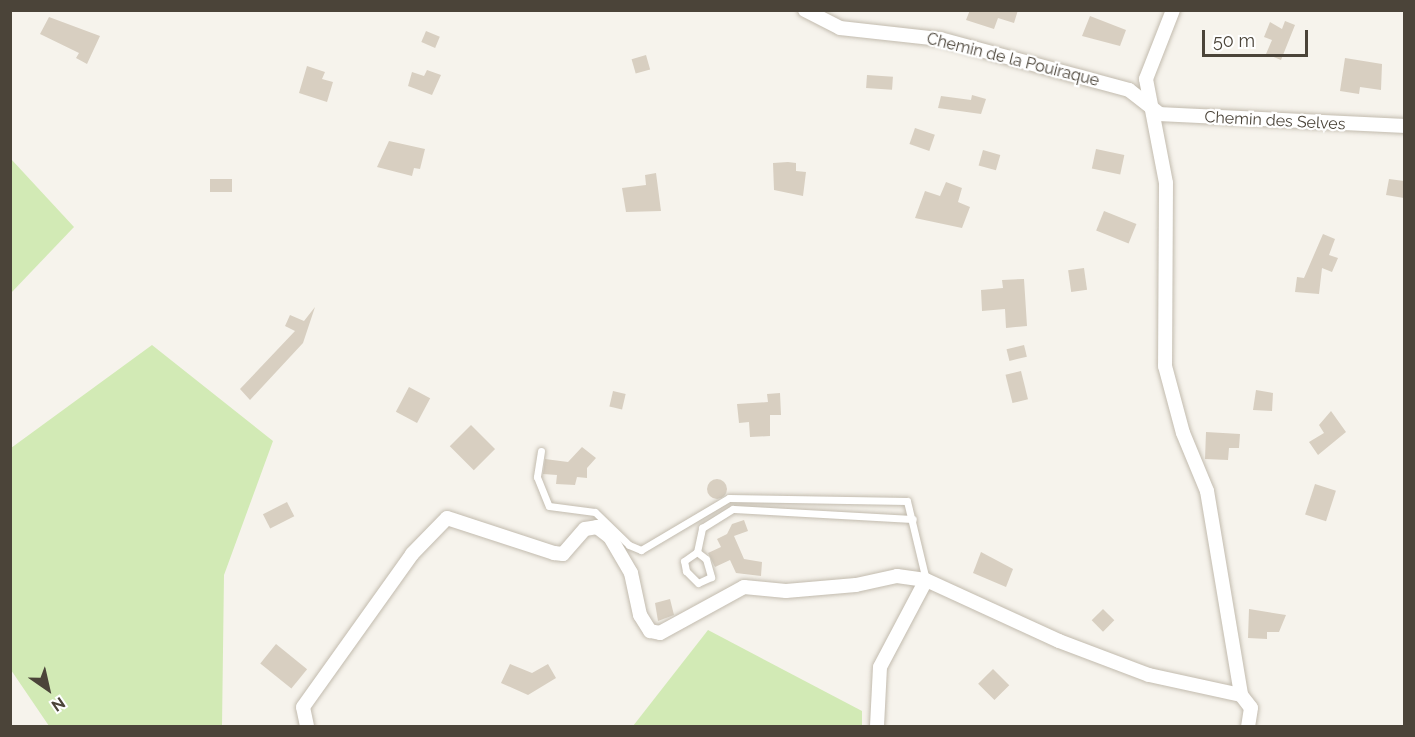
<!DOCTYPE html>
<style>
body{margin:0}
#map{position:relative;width:1415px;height:737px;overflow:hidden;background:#f6f3ec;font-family:Raleway,sans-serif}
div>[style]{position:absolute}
.green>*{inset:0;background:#d2eab5}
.building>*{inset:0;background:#d8cfc1;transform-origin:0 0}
.round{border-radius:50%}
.roads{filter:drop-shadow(0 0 2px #c2bbae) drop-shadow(0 0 2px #c2bbae)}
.service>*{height:7px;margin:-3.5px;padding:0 3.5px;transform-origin:3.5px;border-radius:3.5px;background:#fff}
.minor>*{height:14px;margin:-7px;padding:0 7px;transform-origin:7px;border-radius:7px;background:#fff}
span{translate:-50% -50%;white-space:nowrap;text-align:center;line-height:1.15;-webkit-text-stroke:4.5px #fff;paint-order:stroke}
.street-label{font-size:16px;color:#4b4439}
.frame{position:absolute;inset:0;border:12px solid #4b4439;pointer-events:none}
.north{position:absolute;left:18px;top:659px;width:60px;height:60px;-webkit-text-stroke:4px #fff;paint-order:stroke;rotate:146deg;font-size:16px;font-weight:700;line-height:24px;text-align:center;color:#4b4439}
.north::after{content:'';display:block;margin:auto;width:21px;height:27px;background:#4b4439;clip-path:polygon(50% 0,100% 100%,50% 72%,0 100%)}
.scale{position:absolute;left:1202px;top:30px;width:106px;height:27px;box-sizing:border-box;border:3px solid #4b4439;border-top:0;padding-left:8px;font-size:18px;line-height:21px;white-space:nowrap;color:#4b4439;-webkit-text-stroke:4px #fff;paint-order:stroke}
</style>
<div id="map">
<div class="green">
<i style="clip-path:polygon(11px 159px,74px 227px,11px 293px)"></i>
<i style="clip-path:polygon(152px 345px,273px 441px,224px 575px,222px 726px,49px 726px,11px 670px,11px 448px)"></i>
<i style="clip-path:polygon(708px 630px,862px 711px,862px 726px,633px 726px)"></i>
</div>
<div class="building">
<i style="clip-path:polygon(970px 10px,1018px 10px,1014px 23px,998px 18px,994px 29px,966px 20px)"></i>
<i style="clip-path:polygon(1090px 16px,1126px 30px,1120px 46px,1082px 36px)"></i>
<i style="clip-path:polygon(49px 17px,100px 36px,87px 64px,76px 58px,79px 53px,40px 34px)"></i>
<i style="clip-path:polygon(1285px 21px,1295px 25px,1281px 60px,1266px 54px,1272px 40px,1264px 37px,1270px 22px,1282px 29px)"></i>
<i style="left:426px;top:31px;width:15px;height:12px;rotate:23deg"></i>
<i style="left:646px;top:55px;width:15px;height:15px;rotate:74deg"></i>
<i style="clip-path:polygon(1345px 58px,1382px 64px,1381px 90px,1360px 87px,1359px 94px,1340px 91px)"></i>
<i style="clip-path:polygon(307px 66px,325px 72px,322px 79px,333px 82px,327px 102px,299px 93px)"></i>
<i style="clip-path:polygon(427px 70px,441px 75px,432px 95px,408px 86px,412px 72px,424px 76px)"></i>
<i style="left:867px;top:75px;width:26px;height:13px;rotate:4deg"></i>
<i style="clip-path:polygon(972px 95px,986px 99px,981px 114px,938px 108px,941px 96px,971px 100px)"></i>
<i style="left:915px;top:128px;width:21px;height:17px;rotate:19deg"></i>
<i style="clip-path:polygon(389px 141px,425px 149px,420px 169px,414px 168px,412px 176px,377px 167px)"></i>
<i style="left:1096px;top:149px;width:29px;height:20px;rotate:12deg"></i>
<i style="left:983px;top:150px;width:18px;height:16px;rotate:16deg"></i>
<i style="clip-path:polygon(788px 162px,796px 163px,796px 171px,806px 172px,803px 196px,774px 190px,773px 163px)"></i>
<i style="clip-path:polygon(656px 173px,661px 211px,626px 212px,622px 188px,646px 185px,645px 175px)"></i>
<i style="left:232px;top:179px;width:13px;height:22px;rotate:90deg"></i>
<i style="clip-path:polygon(1389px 179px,1404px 181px,1404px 198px,1386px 195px)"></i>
<i style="clip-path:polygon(946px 182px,962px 188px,958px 202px,970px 207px,962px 228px,915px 218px,925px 191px,940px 196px)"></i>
<i style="left:1104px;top:211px;width:35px;height:21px;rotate:22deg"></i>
<i style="clip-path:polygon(1323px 234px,1335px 239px,1329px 255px,1338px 258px,1332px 272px,1322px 268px,1319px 294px,1295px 292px,1297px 277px,1304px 278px)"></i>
<i style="left:1084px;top:268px;width:22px;height:16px;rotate:82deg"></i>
<i style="clip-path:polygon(1024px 279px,1027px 326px,1006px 328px,1005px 309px,982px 311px,981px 290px,1003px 288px,1002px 280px)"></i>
<i style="clip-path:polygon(315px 307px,303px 343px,250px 400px,240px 389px,295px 331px,285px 326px,290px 315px,304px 321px)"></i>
<i style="left:1024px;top:345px;width:12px;height:18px;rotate:76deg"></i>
<i style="left:1021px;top:371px;width:29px;height:16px;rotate:76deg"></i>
<i style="left:409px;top:387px;width:24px;height:28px;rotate:28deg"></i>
<i style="clip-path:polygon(1256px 390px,1273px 393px,1272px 411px,1253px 410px)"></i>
<i style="left:613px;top:391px;width:13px;height:16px;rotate:13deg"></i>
<i style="clip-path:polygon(780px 393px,781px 415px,770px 415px,770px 436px,750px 437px,749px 422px,739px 423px,737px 404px,768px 402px,767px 394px)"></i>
<i style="clip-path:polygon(1331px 411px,1346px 432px,1318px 455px,1309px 442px,1324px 433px,1319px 425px)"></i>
<i style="left:471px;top:425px;width:34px;height:30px;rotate:45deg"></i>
<i style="clip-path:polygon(1206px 432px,1240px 434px,1239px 448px,1229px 448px,1228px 460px,1205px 459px)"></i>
<i style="clip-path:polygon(582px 447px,596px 458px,587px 468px,587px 478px,577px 477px,575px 485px,556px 484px,557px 475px,543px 474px,545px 459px,568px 462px)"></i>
<i class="round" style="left:707px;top:479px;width:20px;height:20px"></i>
<i style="left:1315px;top:484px;width:22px;height:32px;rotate:18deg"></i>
<i style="left:287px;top:502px;width:16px;height:27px;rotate:63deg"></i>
<i style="clip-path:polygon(744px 520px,748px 531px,734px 536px,744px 559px,762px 562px,761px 576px,736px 573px,730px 560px,715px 567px,708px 553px,721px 547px,717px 539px,727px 534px,732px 524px)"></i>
<i style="clip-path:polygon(981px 552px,1013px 569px,1006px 587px,973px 573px)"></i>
<i style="clip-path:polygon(670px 599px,674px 615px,658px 621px,655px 603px)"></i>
<i style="left:1103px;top:609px;width:16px;height:16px;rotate:45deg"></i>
<i style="clip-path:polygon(1249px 609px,1286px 615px,1279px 632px,1267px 632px,1267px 639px,1248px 638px)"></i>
<i style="left:276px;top:644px;width:40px;height:25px;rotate:39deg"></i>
<i style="clip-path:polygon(510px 664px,532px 673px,548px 664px,556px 678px,528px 695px,501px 683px)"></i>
<i style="left:993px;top:669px;width:23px;height:21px;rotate:45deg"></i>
</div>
<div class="roads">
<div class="service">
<i style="left:541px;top:451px;width:26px;rotate:99deg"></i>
<i style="left:537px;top:477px;width:31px;rotate:68deg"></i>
<i style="left:549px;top:506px;width:46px;rotate:7.4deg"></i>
<i style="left:595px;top:512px;width:47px;rotate:44.1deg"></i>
<i style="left:629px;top:545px;width:13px;rotate:23deg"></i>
<i style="left:641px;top:550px;width:102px;rotate:-30.6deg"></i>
<i style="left:729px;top:498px;width:178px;rotate:1deg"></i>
<i style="left:907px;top:501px;width:81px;rotate:76.5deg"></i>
<i style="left:697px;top:552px;width:11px;rotate:38deg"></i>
<i style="left:706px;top:559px;width:19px;rotate:74deg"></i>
<i style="left:711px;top:577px;width:14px;rotate:155deg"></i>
<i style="left:698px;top:583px;width:17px;rotate:-135deg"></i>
<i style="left:686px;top:571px;width:10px;rotate:-101deg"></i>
<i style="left:684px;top:561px;width:16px;rotate:-35deg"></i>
<i style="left:697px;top:552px;width:25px;rotate:-78deg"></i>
<i style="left:702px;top:528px;width:36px;rotate:-32deg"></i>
<i style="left:733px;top:509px;width:180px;rotate:3.2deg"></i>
</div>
<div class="minor">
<i style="left:805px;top:10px;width:39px;rotate:27deg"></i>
<i style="left:840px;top:28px;width:101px;rotate:6.3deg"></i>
<i style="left:940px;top:39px;width:196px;rotate:15.1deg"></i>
<i style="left:1129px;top:90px;width:39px;rotate:38deg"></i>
<i style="left:1160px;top:114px;width:244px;rotate:2.8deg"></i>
<i style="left:1173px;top:10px;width:74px;rotate:111.4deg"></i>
<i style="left:1146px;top:79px;width:106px;rotate:79.1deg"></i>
<i style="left:1166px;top:183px;width:183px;rotate:90.3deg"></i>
<i style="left:1165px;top:366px;width:69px;rotate:75deg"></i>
<i style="left:1183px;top:433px;width:63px;rotate:67.5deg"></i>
<i style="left:1207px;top:491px;width:207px;rotate:80.5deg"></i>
<i style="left:1241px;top:695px;width:16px;rotate:52deg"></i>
<i style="left:1251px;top:708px;width:18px;rotate:99deg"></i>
<i style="left:307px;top:726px;width:19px;rotate:-102deg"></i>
<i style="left:303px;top:707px;width:188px;rotate:-54.5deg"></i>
<i style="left:412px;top:554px;width:50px;rotate:-45.8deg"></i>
<i style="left:447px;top:518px;width:113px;rotate:18.1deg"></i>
<i style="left:554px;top:553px;width:9px;rotate:6deg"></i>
<i style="left:563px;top:554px;width:33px;rotate:-49deg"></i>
<i style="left:585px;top:529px;width:12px;rotate:-9deg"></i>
<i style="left:597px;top:527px;width:16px;rotate:38deg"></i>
<i style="left:610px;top:537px;width:42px;rotate:59.7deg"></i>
<i style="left:631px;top:573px;width:43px;rotate:77.9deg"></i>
<i style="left:640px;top:615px;width:19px;rotate:58deg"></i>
<i style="left:650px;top:631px;width:10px;rotate:11deg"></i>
<i style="left:660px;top:633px;width:96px;rotate:-28.7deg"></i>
<i style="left:744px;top:587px;width:42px;rotate:5.4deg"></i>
<i style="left:786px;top:591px;width:70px;rotate:-4.9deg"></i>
<i style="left:856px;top:585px;width:42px;rotate:-12.4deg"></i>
<i style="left:897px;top:576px;width:29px;rotate:8deg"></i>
<i style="left:877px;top:726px;width:59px;rotate:-87.1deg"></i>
<i style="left:880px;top:667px;width:98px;rotate:-62.1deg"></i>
<i style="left:926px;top:580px;width:146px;rotate:24.6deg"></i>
<i style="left:1059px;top:641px;width:96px;rotate:20.7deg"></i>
<i style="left:1149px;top:675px;width:94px;rotate:12.3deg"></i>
</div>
</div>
<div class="street-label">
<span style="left:1013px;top:60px;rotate:14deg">Chemin de la Pouiraque</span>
<span style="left:1275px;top:121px;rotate:3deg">Chemin des Selves</span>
</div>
<div class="frame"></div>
<div class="north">N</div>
<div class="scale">50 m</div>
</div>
